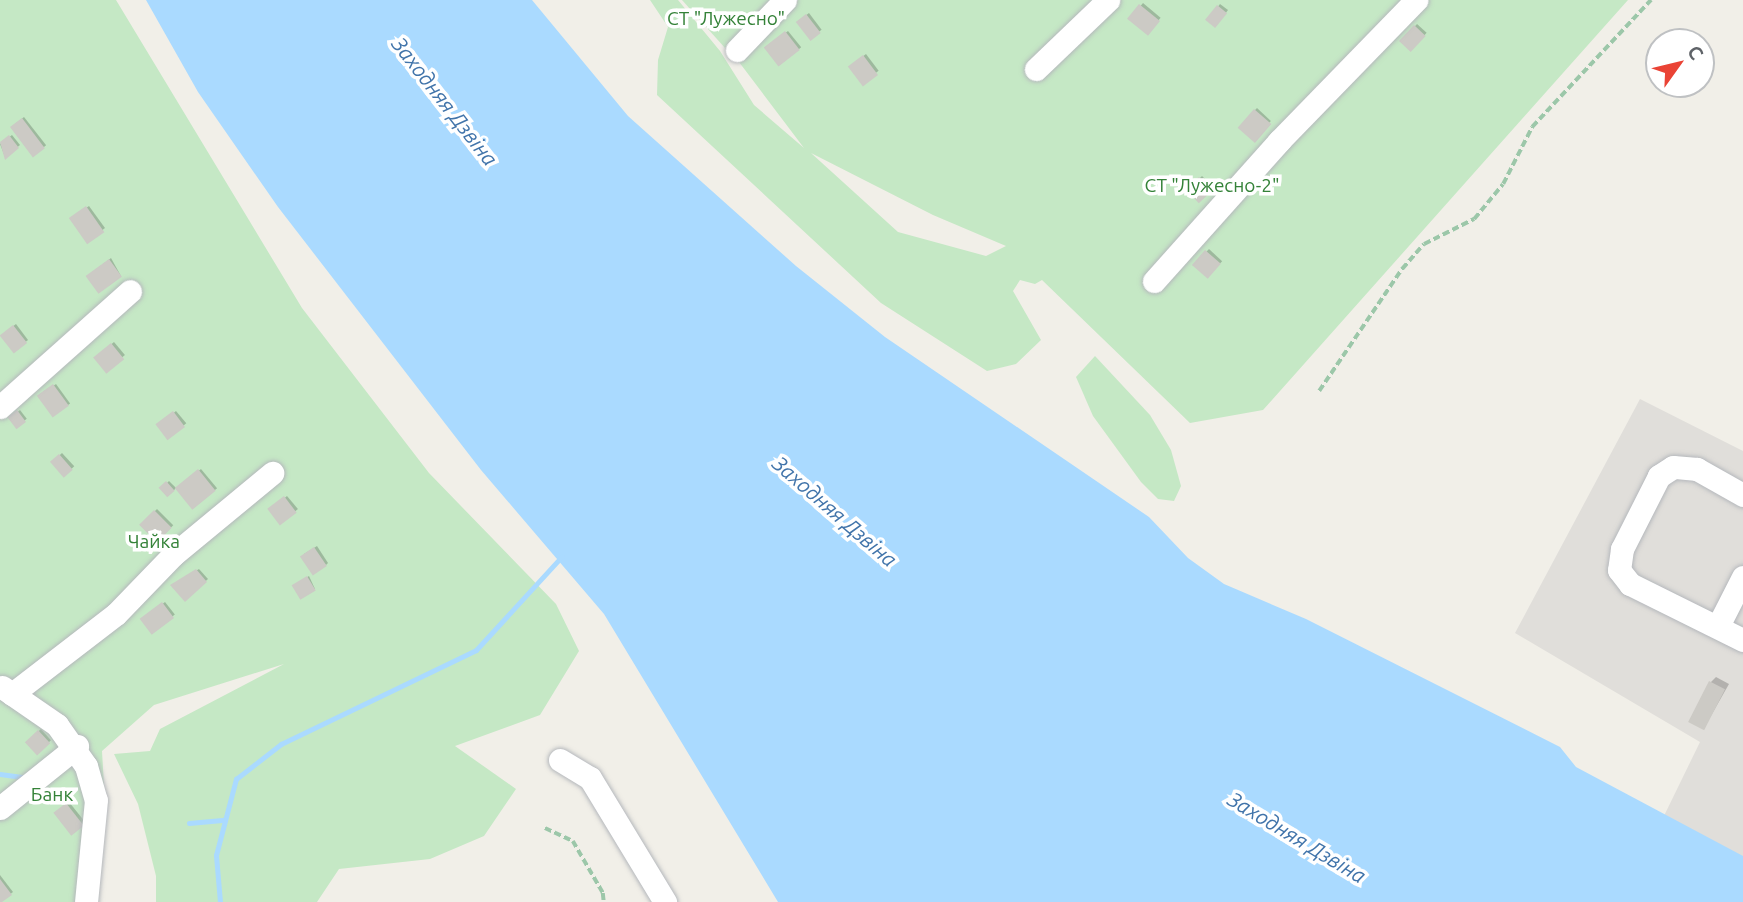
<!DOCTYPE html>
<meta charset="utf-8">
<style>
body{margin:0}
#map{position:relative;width:1743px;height:902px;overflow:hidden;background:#f1efe8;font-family:Ubuntu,sans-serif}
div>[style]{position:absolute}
.industrial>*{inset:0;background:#e0deda}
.green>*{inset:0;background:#c5e8c5}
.water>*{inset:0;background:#aadaff}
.shadow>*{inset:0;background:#0003;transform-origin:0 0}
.stream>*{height:5px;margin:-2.5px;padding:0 2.5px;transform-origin:2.5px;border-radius:2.5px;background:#aadaff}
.building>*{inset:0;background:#cccac5;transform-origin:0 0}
.path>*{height:3.5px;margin-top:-1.75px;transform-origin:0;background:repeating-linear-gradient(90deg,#9cc7a9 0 7px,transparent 0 10.5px)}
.roads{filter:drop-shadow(0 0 2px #b5b8bc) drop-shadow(0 0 2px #b5b8bc)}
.minor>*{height:23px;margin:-11.5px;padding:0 11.5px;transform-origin:11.5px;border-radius:11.5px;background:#fff}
span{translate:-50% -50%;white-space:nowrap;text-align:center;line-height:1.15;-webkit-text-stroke:7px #fff;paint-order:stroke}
.park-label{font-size:19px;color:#348238}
.water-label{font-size:21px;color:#4174aa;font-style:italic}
.north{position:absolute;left:1645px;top:28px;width:70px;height:70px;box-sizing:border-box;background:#fff;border:2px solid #bfc1c3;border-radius:50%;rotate:56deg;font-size:19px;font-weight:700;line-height:28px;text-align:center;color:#5f6368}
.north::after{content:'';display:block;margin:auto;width:24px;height:32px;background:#ea4335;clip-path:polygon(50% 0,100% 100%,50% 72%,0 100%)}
</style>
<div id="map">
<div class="industrial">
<i style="clip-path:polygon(1640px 399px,1743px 451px,1743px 902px,1622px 902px,1700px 742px,1515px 633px)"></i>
</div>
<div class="green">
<i style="clip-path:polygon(0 0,116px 0,302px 308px,429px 473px,556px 604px,579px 651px,540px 715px,455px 746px,516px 789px,484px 836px,430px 859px,339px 869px,317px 902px,156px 902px,156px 876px,138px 804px,114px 754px,150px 751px,160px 729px,284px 664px,154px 705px,102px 751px,105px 803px,96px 902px,0 902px)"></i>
<i style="clip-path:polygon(evenodd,650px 0,678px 0,720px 51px,754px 105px,804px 148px,739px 62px,798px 0,1628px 0,1263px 410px,1190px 423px,1042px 280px,1035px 284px,1020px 280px,1013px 291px,1041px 340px,1016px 364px,987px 371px,881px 303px,657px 95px,658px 60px,668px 27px,650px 0,811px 153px,933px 215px,1006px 246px,986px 256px,898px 232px,811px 153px)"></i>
<i style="clip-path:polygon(682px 0,770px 0,725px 48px)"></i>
<i style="clip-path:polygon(1095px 356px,1150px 415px,1171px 450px,1181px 486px,1174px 501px,1158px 499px,1141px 482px,1093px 416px,1076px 377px)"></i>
</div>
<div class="water">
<i style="clip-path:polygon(146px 0,532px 0,628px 116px,796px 266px,885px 337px,1149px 517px,1188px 558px,1224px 584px,1306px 619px,1560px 747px,1576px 767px,1743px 856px,1743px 902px,778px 902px,604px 614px,481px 470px,278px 207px,198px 92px)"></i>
</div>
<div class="shadow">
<i style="left:1143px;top:3px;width:23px;height:20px;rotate:40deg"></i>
<i style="left:1220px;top:4px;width:10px;height:20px;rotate:37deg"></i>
<i style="left:809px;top:13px;width:21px;height:13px;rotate:53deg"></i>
<i style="left:1417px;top:24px;width:13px;height:23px;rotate:42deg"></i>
<i style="left:788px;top:31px;width:21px;height:28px;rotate:51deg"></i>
<i style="left:866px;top:54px;width:21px;height:21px;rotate:53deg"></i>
<i style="left:1257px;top:108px;width:19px;height:26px;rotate:43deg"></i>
<i style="left:24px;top:117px;width:36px;height:15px;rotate:52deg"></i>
<i style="clip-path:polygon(12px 135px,20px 145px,5px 157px,0 144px)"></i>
<i style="left:1202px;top:176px;width:16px;height:19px;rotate:45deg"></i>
<i style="clip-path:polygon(89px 206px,105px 228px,87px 242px,73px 217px)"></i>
<i style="left:1209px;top:249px;width:18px;height:22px;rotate:43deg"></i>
<i style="clip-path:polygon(111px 258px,121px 276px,90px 274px)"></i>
<i style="left:16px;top:324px;width:20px;height:18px;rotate:53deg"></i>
<i style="left:114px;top:342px;width:17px;height:23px;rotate:50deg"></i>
<i style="left:56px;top:384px;width:24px;height:21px;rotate:54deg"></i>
<i style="left:20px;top:410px;width:11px;height:13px;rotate:52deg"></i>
<i style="left:176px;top:411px;width:16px;height:23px;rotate:50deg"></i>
<i style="left:62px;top:453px;width:18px;height:13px;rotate:47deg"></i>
<i style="left:201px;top:469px;width:25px;height:31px;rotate:50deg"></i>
<i style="left:169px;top:481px;width:10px;height:11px;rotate:45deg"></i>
<i style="left:287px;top:496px;width:17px;height:21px;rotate:50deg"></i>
<i style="left:157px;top:509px;width:23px;height:23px;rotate:45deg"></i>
<i style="clip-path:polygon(317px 546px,328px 563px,326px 565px,304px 554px)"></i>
<i style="clip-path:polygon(199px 569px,208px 579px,185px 599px,175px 583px)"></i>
<i style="clip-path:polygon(309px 576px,315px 589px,296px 584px)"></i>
<i style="left:165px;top:602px;width:16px;height:28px;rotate:52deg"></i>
<i style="clip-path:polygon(1716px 677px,1729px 684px,1704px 728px,1711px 682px)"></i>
<i style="left:41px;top:729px;width:15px;height:19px;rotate:48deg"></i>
<i style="left:69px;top:802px;width:26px;height:18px;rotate:51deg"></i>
<i style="clip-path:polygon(0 875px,13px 892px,0 902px)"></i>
</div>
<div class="stream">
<i style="left:0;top:774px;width:22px;rotate:8deg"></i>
<i style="left:189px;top:823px;width:36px;rotate:-5deg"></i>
<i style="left:220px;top:902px;width:47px;rotate:-94.9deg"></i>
<i style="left:216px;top:855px;width:79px;rotate:-75.3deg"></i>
<i style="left:236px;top:779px;width:57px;rotate:-37.9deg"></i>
<i style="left:281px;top:744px;width:216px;rotate:-25.7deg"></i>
<i style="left:476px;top:650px;width:127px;rotate:-47.5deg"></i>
</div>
<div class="building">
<i style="left:1139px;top:4px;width:27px;height:19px;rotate:39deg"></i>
<i style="left:1217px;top:5px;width:13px;height:19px;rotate:39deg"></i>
<i style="left:806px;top:14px;width:24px;height:13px;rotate:52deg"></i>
<i style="left:1414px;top:25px;width:16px;height:22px;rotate:43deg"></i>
<i style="left:785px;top:31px;width:24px;height:27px;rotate:52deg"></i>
<i style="left:863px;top:55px;width:25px;height:19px;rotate:53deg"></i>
<i style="left:1254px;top:109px;width:23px;height:25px;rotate:41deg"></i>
<i style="left:22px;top:118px;width:38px;height:15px;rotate:53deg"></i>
<i style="clip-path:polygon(9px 135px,19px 148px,5px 160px,0 142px)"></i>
<i style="left:1199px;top:177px;width:19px;height:18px;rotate:47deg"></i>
<i style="left:86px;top:206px;width:32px;height:21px;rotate:55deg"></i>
<i style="left:1205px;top:250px;width:21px;height:20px;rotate:41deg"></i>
<i style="left:109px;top:259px;width:22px;height:29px;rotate:54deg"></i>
<i style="left:13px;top:325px;width:23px;height:17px;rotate:52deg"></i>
<i style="left:111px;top:343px;width:21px;height:23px;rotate:51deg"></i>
<i style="left:53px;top:384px;width:27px;height:20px;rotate:54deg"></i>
<i style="left:17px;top:410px;width:15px;height:12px;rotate:53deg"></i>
<i style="left:173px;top:411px;width:20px;height:22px;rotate:53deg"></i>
<i style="left:59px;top:454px;width:21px;height:12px;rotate:49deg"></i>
<i style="left:198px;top:469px;width:28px;height:30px;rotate:51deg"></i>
<i style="left:166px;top:481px;width:13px;height:10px;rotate:48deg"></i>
<i style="left:284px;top:496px;width:21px;height:21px;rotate:53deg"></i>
<i style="left:154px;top:510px;width:25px;height:21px;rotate:45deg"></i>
<i style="left:314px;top:547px;width:23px;height:17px;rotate:56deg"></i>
<i style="clip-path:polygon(196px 569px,207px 582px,185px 602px,170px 585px)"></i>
<i style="left:307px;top:576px;width:17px;height:18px;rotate:59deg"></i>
<i style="left:162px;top:602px;width:20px;height:28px;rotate:53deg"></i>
<i style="left:1709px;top:681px;width:18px;height:46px;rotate:27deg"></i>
<i style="left:38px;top:730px;width:18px;height:18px;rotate:47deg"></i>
<i style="left:66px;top:803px;width:29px;height:16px;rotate:52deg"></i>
<i style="clip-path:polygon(0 879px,12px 895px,2px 902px,0 902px)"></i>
</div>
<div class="path">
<i style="left:1319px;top:391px;width:148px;rotate:-55.8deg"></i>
<i style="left:1402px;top:269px;width:33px;rotate:-49deg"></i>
<i style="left:1424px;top:244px;width:56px;rotate:-26.6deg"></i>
<i style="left:1474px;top:219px;width:45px;rotate:-50.4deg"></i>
<i style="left:1503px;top:184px;width:64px;rotate:-63deg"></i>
<i style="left:1532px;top:127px;width:174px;rotate:-46.9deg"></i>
<i style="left:545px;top:828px;width:31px;rotate:25deg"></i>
<i style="left:573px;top:841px;width:60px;rotate:60deg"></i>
<i style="left:603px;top:893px;width:9px;rotate:84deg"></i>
</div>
<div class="roads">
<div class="minor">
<i style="left:737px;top:50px;width:69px;rotate:-46.2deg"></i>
<i style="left:1036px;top:69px;width:100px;rotate:-43.8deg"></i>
<i style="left:1154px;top:281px;width:188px;rotate:-48.2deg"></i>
<i style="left:1279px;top:141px;width:197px;rotate:-45.8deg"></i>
<i style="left:0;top:407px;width:174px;rotate:-41.7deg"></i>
<i style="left:1743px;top:495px;width:53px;rotate:-150.5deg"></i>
<i style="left:1697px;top:469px;width:24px;rotate:-175deg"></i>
<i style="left:1673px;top:467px;width:17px;rotate:147deg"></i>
<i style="left:1659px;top:476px;width:82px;rotate:116.9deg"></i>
<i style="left:1622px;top:549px;width:21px;rotate:98deg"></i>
<i style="left:1619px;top:570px;width:18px;rotate:52deg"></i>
<i style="left:1630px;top:584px;width:126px;rotate:26.4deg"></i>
<i style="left:1718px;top:626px;width:55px;rotate:-63deg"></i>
<i style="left:2px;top:687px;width:67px;rotate:34.6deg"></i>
<i style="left:57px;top:725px;width:50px;rotate:54.7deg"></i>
<i style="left:86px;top:766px;width:35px;rotate:74deg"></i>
<i style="left:96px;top:800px;width:102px;rotate:95.6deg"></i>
<i style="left:12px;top:694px;width:131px;rotate:-37.6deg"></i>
<i style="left:116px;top:614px;width:82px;rotate:-46deg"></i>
<i style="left:173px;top:555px;width:129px;rotate:-39.6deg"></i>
<i style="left:560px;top:760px;width:35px;rotate:31deg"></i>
<i style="left:590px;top:778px;width:145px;rotate:58.8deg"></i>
<i style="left:0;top:808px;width:99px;rotate:-38.8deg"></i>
</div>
</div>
<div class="park-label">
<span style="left:726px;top:19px">СТ "Лужесно"</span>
<span style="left:1212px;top:186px">СТ "Лужесно-2"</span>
<span style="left:154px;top:542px">Чайка</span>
<span style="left:52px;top:795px">Банк</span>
</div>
<div class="water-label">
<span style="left:445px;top:101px;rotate:52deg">Заходняя Дзвіна</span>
<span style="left:835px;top:511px;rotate:41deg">Заходняя Дзвіна</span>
<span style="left:1297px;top:837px;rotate:31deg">Заходняя Дзвіна</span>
</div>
<div class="north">С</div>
</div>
